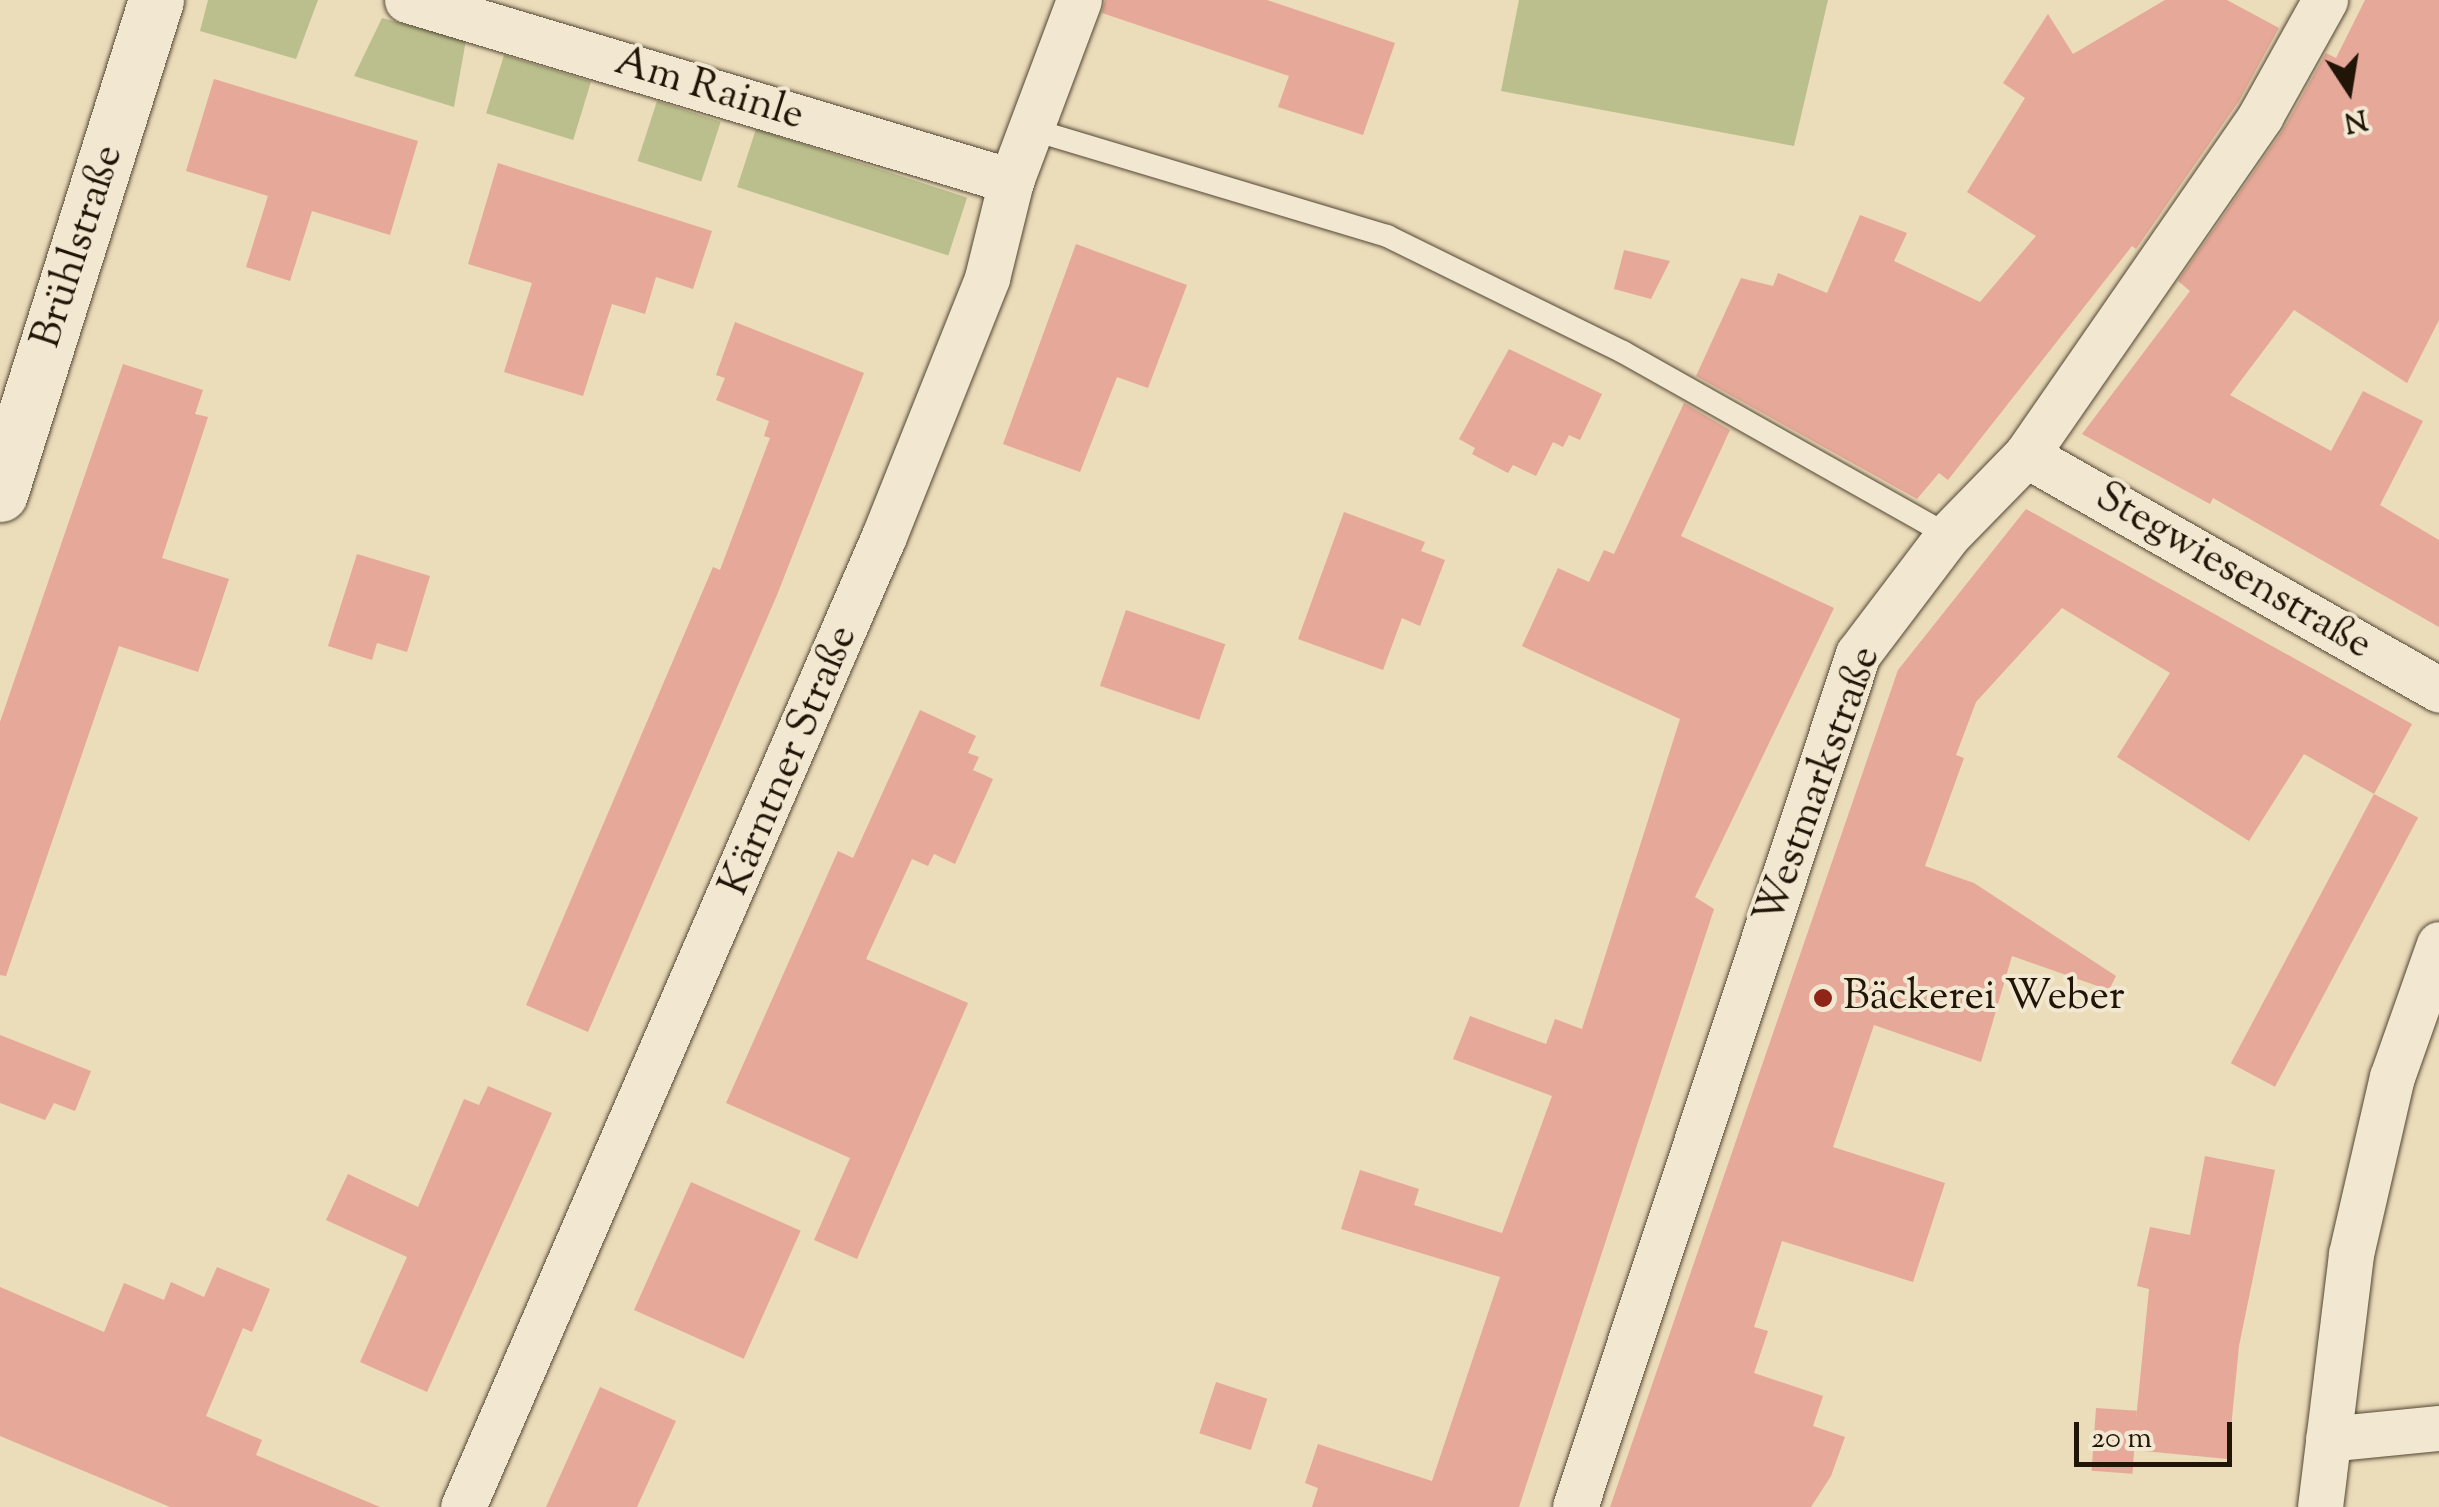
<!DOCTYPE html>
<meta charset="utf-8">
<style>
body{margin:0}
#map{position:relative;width:2439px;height:1507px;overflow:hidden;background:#ebdcba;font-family:"Sorts Mill Goudy",serif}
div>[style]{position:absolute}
.green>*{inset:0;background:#bbbf8d;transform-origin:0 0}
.building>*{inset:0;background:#e6a898;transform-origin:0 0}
.roads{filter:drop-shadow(0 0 2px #544734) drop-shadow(0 0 2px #544734)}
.service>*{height:22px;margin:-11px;padding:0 11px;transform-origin:11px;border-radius:11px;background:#f2e8d2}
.minor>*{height:45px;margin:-22.5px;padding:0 22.5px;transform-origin:22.5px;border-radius:22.5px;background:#f2e8d2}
.tertiary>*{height:55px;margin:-27.5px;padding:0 27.5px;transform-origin:27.5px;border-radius:27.5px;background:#f2e8d2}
.dots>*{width:28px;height:28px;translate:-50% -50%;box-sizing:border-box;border:5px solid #f2e8d2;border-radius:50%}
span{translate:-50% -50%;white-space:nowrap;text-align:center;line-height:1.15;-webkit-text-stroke:8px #f2e8d2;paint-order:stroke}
.street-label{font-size:42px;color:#211507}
.poi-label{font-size:42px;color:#211507}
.left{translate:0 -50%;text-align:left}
.north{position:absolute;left:2299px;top:40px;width:100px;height:100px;-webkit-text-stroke:8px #f2e8d2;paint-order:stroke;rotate:168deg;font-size:28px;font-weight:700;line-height:40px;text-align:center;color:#211507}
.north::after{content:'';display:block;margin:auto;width:35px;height:45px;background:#211507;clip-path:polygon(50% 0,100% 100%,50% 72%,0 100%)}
.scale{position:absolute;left:2074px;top:1422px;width:158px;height:45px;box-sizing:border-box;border:5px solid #211507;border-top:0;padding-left:12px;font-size:30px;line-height:35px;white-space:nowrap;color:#211507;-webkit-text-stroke:8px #f2e8d2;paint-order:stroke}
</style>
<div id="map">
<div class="green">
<i style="clip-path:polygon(208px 0,318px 0,296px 59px,200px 31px)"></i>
<i style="clip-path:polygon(1519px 0,1828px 0,1794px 146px,1501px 91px)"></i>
<i style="clip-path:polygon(382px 18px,466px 40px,454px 107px,354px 76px)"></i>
<i style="left:504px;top:55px;width:91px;height:61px;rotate:17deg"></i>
<i style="left:657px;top:101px;width:67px;height:63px;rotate:18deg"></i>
<i style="left:756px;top:129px;width:222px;height:61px;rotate:18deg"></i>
</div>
<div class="building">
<i style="clip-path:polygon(1105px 0,1267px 0,1395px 43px,1363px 135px,1278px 107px,1289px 76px,1102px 13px)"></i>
<i style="clip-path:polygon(2165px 0,2227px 0,2279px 28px,2239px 101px,2136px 249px,2132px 246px,1948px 480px,1939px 473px,1917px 499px,1696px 376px,1741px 278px,1773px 286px,1778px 273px,1827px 293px,1860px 215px,1907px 233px,1894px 261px,1980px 302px,2036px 236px,1967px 192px,2025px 98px,2003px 83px,2048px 14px,2073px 54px)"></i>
<i style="clip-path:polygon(2365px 0,2439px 0,2439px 320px,2407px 383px,2294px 310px,2230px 395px,2331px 451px,2363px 391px,2423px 421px,2380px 505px,2439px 540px,2439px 627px,2213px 498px,2210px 504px,2082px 434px,2190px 291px,2178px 281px,2283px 130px,2326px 53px,2336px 58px)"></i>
<i style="clip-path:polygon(214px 79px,418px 141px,390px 235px,312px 211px,290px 281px,246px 267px,268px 196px,186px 171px)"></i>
<i style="clip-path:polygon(498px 163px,712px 231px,693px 289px,656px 277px,645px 314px,612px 304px,583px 396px,504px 372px,532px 283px,468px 264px)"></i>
<i style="clip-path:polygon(1076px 244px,1187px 285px,1148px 388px,1117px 377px,1080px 472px,1003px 444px)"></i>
<i style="clip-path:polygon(1624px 250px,1670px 261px,1651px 299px,1614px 289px)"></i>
<i style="clip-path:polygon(735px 322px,864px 373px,777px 595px,588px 1032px,526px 1005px,713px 567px,720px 570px,770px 438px,764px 436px,769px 421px,716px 400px,725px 378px,716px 375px)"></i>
<i style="clip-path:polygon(1509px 349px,1602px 394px,1580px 440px,1569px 435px,1563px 447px,1553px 442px,1536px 476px,1513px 465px,1508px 473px,1472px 454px,1475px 448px,1459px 439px)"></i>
<i style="clip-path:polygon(123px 364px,203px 390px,195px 414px,208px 417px,162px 558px,229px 579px,198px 672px,119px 646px,6px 976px,0 975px,0 722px)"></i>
<i style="clip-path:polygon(1684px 403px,1730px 430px,1681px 536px,1834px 608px,1695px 897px,1714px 909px,1519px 1507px,1312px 1507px,1318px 1488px,1305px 1483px,1318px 1444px,1432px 1481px,1500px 1277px,1341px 1229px,1360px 1170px,1419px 1189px,1414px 1205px,1502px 1233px,1552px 1096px,1453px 1059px,1470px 1016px,1546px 1044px,1555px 1019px,1582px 1029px,1680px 719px,1522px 646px,1558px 568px,1589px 582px,1604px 550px,1614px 554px)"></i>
<i style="clip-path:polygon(2026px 509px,2412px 724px,2374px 794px,2304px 754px,2249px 841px,2117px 757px,2170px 673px,2062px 608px,1976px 702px,1956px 755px,1964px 758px,1925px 866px,1974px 883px,2116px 976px,2109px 990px,2012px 956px,1981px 1062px,1874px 1025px,1833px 1147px,1945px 1183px,1913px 1282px,1782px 1241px,1754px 1327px,1768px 1331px,1754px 1373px,1823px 1396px,1813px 1426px,1845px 1437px,1831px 1476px,1811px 1507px,1610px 1507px,1898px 670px)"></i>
<i style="clip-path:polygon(1344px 512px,1425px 542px,1421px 551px,1445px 560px,1420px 626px,1402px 618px,1383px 670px,1298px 639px)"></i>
<i style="clip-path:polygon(357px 554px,430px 576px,407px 652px,377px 643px,372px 660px,328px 646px)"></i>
<i style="left:1126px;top:610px;width:105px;height:80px;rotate:19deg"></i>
<i style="clip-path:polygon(920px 710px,976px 736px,968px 753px,979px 757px,973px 770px,993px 779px,955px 864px,934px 854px,928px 866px,912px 859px,866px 959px,968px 1003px,857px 1259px,814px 1240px,850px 1158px,726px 1103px,838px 851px,853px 858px)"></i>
<i style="left:2374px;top:794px;width:50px;height:305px;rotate:28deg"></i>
<i style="clip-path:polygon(0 1035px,91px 1071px,75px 1111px,54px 1103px,45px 1120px,0 1103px)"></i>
<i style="clip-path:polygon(488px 1086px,552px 1113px,427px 1392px,360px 1362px,407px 1257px,326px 1220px,348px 1174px,418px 1207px,464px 1099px,479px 1105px)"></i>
<i style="clip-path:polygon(2205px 1156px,2275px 1170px,2239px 1346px,2228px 1459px,2133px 1450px,2149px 1289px,2137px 1286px,2150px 1227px,2190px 1235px)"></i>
<i style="left:691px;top:1182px;width:120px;height:140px;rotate:24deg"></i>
<i style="clip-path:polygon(217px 1267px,270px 1289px,252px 1332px,243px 1328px,206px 1416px,262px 1440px,256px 1455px,380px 1507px,170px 1507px,0 1436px,0 1287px,104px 1332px,124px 1283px,164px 1300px,171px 1282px,204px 1297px)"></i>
<i style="left:1216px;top:1382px;width:54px;height:54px;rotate:18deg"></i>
<i style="clip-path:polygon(600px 1387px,676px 1421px,637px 1507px,546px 1507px)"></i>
<i style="left:2096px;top:1408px;width:41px;height:63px;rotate:4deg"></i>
</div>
<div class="roads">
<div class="service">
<i style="left:1034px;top:130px;width:369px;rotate:16.7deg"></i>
<i style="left:1387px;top:236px;width:263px;rotate:26.2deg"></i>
<i style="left:1623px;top:352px;width:373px;rotate:29.4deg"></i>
</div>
<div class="minor">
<i style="left:407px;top:0;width:631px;rotate:16.68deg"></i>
<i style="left:2026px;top:455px;width:475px;rotate:29.6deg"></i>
<i style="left:2328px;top:1439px;width:112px;rotate:-5.7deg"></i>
<i style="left:463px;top:1507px;width:1058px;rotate:-66.56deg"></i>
<i style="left:884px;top:536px;width:278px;rotate:-68.2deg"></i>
<i style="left:987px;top:278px;width:100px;rotate:-76.1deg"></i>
<i style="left:1011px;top:181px;width:193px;rotate:-69.4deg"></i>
<i style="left:1575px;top:1507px;width:899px;rotate:-71.65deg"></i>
<i style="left:1858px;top:654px;width:149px;rotate:-52.9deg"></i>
<i style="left:1948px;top:535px;width:112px;rotate:-45.7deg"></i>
<i style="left:2026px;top:455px;width:413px;rotate:-55.3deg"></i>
<i style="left:2261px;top:115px;width:132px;rotate:-60.9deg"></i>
<i style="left:2320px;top:1507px;width:255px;rotate:-83deg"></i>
<i style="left:2351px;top:1254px;width:182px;rotate:-77deg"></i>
<i style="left:2392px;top:1077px;width:141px;rotate:-70.5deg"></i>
</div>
<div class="tertiary">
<i style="left:0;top:494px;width:518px;rotate:-72.47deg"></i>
</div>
</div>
<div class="dots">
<i style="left:1823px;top:998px;background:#8f2418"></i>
</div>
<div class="street-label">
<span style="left:709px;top:90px;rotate:17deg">Am Rainle</span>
<span style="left:79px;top:247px;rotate:-72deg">Brühlstraße</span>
<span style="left:2233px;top:572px;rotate:30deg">Stegwiesenstraße</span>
<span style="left:790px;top:761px;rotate:-67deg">Kärntner Straße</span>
<span style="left:1819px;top:786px;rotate:-70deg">Westmarkstraße</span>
</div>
<div class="poi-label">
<span class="left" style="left:1843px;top:998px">Bäckerei Weber</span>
</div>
<div class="north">N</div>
<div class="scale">20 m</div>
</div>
